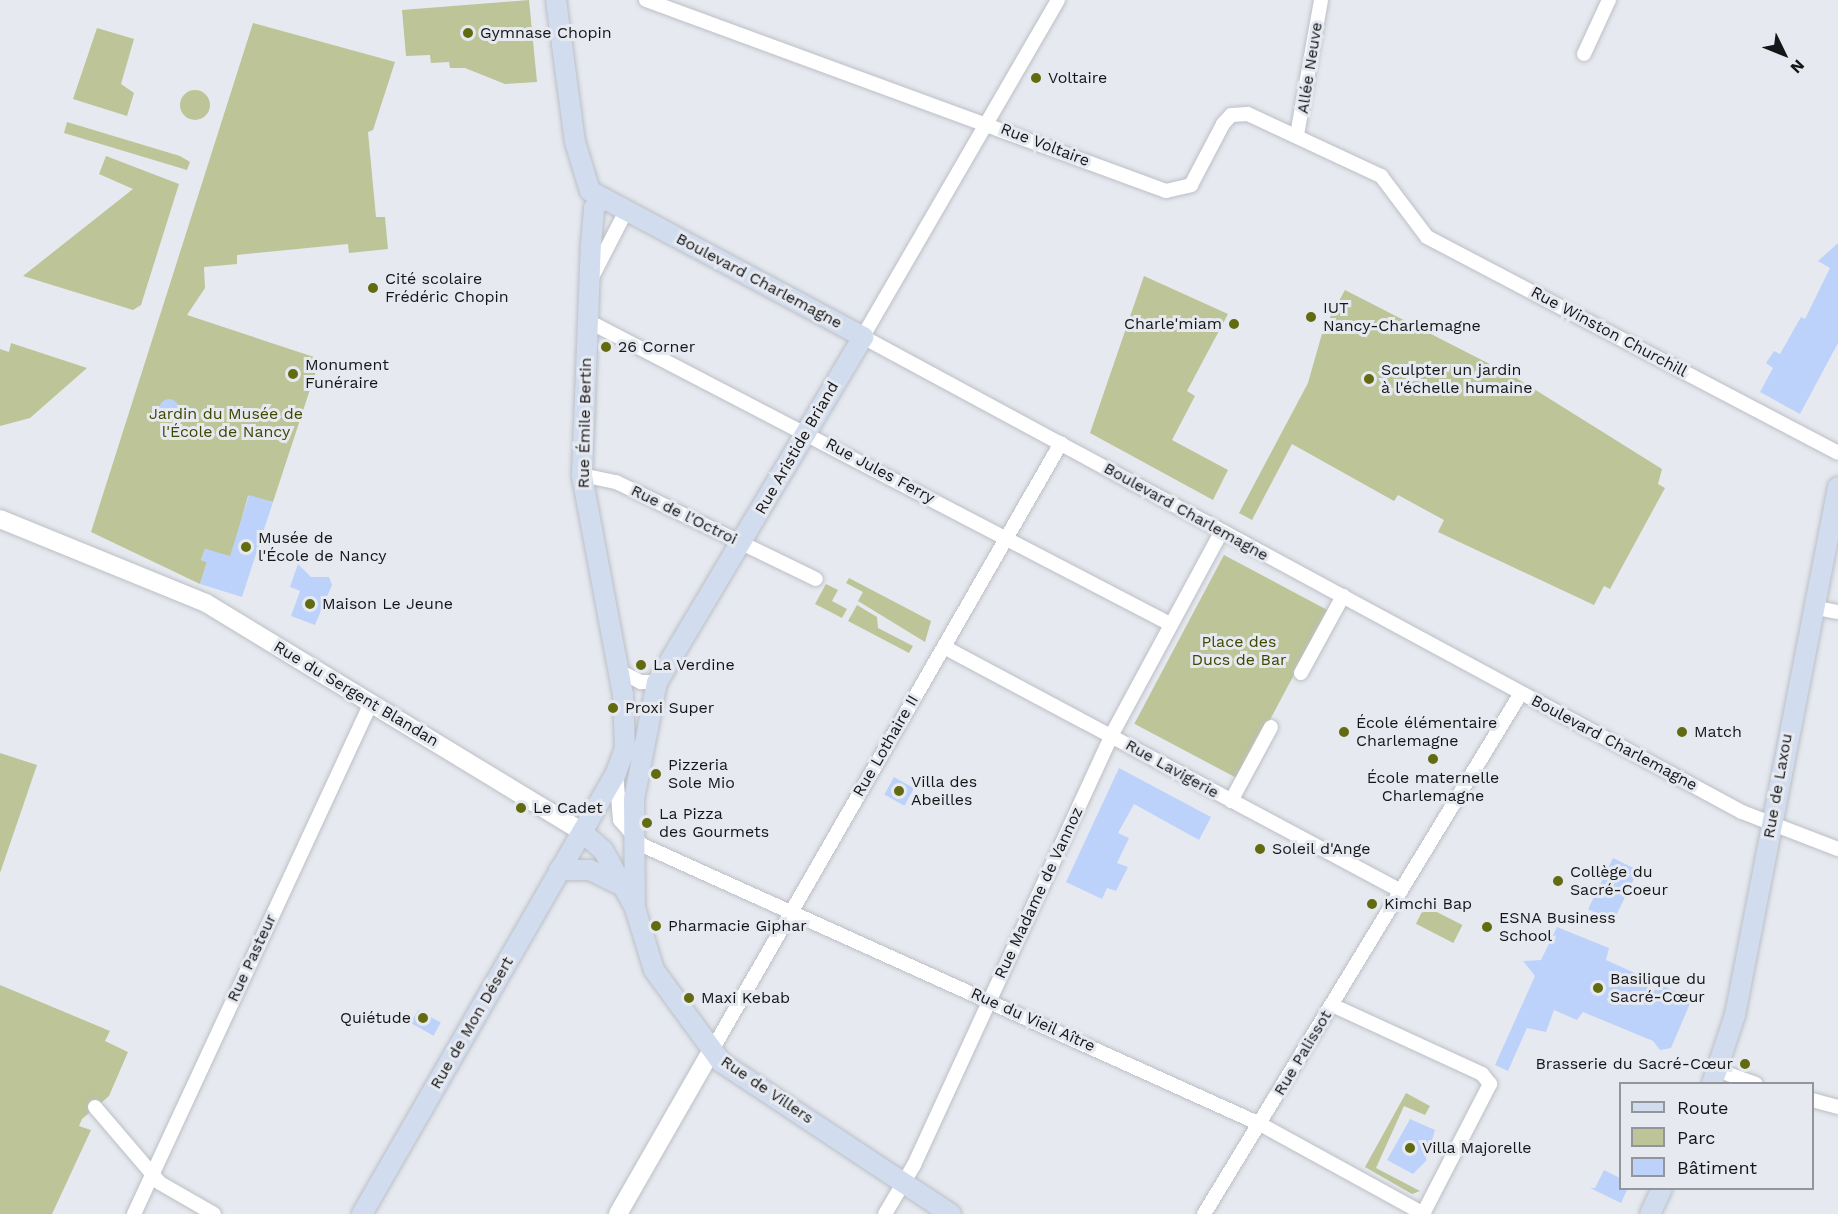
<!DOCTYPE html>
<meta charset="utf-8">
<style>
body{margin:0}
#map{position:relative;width:1838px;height:1214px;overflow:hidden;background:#e6eaf0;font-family:"Work Sans",sans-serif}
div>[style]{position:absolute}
.green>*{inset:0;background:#bcc498;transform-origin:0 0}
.round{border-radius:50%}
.building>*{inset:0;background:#bcd2fa;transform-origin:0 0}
.roads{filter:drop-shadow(0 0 2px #bcbfc5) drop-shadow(0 0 2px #bcbfc5)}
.minor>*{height:14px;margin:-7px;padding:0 7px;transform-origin:7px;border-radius:7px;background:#fff}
.tertiary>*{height:18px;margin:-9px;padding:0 9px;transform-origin:9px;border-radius:9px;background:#fff}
.secondary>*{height:20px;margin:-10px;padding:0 10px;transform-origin:10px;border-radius:10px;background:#d1dcef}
.dots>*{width:16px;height:16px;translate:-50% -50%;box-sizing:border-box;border:3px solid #e6eaf0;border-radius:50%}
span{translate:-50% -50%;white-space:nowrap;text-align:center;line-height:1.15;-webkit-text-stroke:6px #e6eaf0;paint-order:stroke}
.poi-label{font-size:16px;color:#151618}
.left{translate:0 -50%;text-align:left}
.right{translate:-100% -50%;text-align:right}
.street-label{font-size:16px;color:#151618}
.park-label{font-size:16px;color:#404701}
.legend{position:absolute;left:1619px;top:1082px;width:195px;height:108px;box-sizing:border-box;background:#e6eaf0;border:2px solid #92959a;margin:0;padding:8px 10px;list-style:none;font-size:18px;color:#151618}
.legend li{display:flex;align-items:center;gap:12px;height:30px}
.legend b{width:30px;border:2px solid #92959a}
.north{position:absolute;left:1754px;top:24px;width:60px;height:60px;-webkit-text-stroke:4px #e6eaf0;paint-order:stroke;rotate:133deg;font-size:16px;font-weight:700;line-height:24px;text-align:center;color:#151618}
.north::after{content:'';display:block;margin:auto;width:21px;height:27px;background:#151618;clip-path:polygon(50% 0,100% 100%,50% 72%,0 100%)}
</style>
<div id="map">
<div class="green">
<i style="clip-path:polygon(529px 0,537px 82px,505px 84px,465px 68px,450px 68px,449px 62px,431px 63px,430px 55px,406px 56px,402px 10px)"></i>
<i style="clip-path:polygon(253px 23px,395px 62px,373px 130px,368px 132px,376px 217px,385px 217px,388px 249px,349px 253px,348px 244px,237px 255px,237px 264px,204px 267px,205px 288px,187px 315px,320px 359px,273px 502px,248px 496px,231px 557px,205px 549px,201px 560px,207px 562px,200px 584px,91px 532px)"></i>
<i style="clip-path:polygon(97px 28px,134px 39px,121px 84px,134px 93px,127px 116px,73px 99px)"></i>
<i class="round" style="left:180px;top:90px;width:30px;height:30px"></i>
<i style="clip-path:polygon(67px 122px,180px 156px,190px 162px,187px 170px,64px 133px)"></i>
<i style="clip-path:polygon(106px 156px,179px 184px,141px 305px,133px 310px,23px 276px,133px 189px,99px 174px)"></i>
<i style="clip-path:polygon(1144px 276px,1228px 314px,1187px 391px,1195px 396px,1172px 440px,1228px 470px,1213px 500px,1090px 433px)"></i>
<i style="clip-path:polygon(1345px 290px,1515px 377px,1662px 469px,1658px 484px,1665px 488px,1610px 589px,1604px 586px,1594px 605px,1438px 532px,1444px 520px,1398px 495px,1394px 501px,1292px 444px,1252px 520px,1239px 513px,1308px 383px,1323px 330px)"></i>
<i style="clip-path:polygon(11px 343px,87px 368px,30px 418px,0 426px,0 349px,9px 352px)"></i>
<i style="left:1224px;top:555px;width:118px;height:191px;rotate:28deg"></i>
<i style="clip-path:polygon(849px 578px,931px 621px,925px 642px,858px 601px,863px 592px,846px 583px)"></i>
<i style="clip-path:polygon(826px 584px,838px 590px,832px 601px,847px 609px,842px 618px,815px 604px)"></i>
<i style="clip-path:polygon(857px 605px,877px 617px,878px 628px,913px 646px,909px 653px,848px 621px)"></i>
<i style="clip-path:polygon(0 753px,37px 765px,0 873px)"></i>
<i style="left:1425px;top:906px;width:42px;height:20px;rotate:27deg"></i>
<i style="clip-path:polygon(0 985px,110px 1031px,105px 1041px,128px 1052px,109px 1096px,82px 1119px,79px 1126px,91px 1130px,52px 1214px,0 1214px)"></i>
<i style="clip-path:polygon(1406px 1093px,1430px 1106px,1425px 1115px,1404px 1106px,1376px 1168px,1420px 1191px,1412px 1194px,1365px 1167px)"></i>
</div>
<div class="building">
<i style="clip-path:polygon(1838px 243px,1838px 343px,1800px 414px,1760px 392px,1773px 368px,1766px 363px,1774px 351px,1780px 354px,1801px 317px,1805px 319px,1830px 268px,1818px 261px)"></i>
<i class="round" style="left:159px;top:399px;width:20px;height:20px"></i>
<i style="clip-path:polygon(249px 495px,273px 502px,242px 597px,200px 584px,207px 562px,201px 560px,205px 549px,230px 556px)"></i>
<i style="clip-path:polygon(298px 564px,311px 577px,329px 577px,332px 585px,315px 625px,291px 616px,300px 591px,290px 587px)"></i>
<i style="clip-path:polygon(1119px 768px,1211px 817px,1199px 840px,1134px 804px,1118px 833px,1129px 838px,1117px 863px,1128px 867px,1116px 891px,1107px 888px,1102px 899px,1066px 882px)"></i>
<i style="left:894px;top:777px;width:23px;height:20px;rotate:29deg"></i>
<i style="left:1613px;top:858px;width:28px;height:57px;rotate:26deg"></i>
<i style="clip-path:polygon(1557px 927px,1609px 948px,1606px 960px,1677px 992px,1688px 990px,1692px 999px,1671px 1048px,1660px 1050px,1653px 1041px,1583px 1012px,1577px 1020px,1554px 1010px,1546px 1032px,1527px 1028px,1508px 1071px,1495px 1065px,1535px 976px,1523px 961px,1541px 960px)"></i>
<i style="left:418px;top:1010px;width:26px;height:15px;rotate:29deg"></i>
<i style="clip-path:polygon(1410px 1119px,1435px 1130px,1426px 1161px,1413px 1174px,1387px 1160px)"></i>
<i style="clip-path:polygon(1604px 1170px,1620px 1178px,1620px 1188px,1628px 1188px,1621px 1203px,1590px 1188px,1595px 1188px)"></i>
</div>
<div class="roads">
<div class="minor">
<i style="left:646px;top:0;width:554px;rotate:20.17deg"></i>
<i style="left:1166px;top:191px;width:26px;rotate:-13deg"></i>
<i style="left:1191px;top:185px;width:69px;rotate:-62.3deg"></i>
<i style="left:1223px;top:124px;width:12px;rotate:-48deg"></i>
<i style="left:1231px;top:115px;width:17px;rotate:-3deg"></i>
<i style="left:1248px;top:114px;width:147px;rotate:25deg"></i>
<i style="left:1381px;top:176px;width:76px;rotate:53deg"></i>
<i style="left:1427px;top:237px;width:464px;rotate:27.7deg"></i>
<i style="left:1058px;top:0;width:389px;rotate:120.1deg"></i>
<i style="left:863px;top:337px;width:999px;rotate:28.39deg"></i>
<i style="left:1742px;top:812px;width:103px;rotate:21.1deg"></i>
<i style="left:1584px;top:54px;width:60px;rotate:-65.2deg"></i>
<i style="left:1297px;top:135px;width:137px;rotate:-79.9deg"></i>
<i style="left:591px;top:279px;width:76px;rotate:-62.8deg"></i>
<i style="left:588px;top:321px;width:656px;rotate:27.5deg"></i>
<i style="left:582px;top:475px;width:35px;rotate:12deg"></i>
<i style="left:616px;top:482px;width:222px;rotate:25.9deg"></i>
<i style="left:1812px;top:607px;width:26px;rotate:11deg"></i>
<i style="left:944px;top:647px;width:518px;rotate:28.1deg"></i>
<i style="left:619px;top:671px;width:25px;rotate:27deg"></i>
<i style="left:641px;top:682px;width:16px"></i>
<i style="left:1301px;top:673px;width:88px;rotate:-61.4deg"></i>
<i style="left:616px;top:773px;width:47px;rotate:85.1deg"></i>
<i style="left:620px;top:820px;width:33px;rotate:49deg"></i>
<i style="left:642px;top:845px;width:678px;rotate:24.3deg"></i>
<i style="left:1260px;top:1124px;width:187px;rotate:28.8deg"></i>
<i style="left:1231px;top:801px;width:84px;rotate:-61.6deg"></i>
<i style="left:1332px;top:1005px;width:165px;rotate:24.7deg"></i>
<i style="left:1482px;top:1074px;width:13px;rotate:51deg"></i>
<i style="left:1490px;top:1084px;width:146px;rotate:117.3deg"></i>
<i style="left:712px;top:1050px;width:700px;rotate:-60.1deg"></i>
<i style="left:1717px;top:1070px;width:41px;rotate:19.7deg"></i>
<i style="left:1812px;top:1100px;width:27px;rotate:15deg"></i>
<i style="left:95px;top:1107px;width:100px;rotate:49.5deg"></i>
<i style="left:160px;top:1183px;width:62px;rotate:29.9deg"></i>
<i style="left:134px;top:1214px;width:563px;rotate:-65.12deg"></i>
<i style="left:885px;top:1214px;width:57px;rotate:-59.4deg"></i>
<i style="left:914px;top:1165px;width:472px;rotate:-65.3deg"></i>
<i style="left:1111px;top:736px;width:233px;rotate:-61.6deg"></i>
<i style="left:1204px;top:1214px;width:610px;rotate:-58.68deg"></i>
</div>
<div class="tertiary">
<i style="left:0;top:519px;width:222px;rotate:22.2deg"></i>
<i style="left:206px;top:603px;width:440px;rotate:31.3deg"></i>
<i style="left:618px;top:1214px;width:189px;rotate:-60.2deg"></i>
</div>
<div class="secondary">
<i style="left:556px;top:0;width:143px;rotate:82.4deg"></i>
<i style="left:575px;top:142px;width:51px;rotate:73deg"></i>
<i style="left:590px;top:191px;width:310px;rotate:28.1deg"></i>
<i style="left:863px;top:337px;width:402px;rotate:120.8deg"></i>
<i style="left:657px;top:682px;width:119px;rotate:101.1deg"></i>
<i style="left:634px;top:799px;width:109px;rotate:89.5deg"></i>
<i style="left:582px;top:832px;width:28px;rotate:41deg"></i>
<i style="left:603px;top:850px;width:66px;rotate:61.1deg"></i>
<i style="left:635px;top:908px;width:65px;rotate:73deg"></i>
<i style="left:654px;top:970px;width:114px;rotate:53.9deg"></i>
<i style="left:721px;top:1062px;width:276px;rotate:33.5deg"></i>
<i style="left:559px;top:870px;width:31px"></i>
<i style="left:590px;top:870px;width:37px;rotate:26deg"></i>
<i style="left:1712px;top:1084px;width:73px;rotate:-71.6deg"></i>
<i style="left:1735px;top:1015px;width:538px;rotate:-78.96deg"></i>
<i style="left:362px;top:1214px;width:509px;rotate:-60.06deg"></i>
<i style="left:616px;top:773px;width:27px;rotate:-70deg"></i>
<i style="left:625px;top:748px;width:53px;rotate:-92.2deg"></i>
<i style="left:623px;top:695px;width:224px;rotate:-100.6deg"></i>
<i style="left:582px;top:475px;width:231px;rotate:-87.8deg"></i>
<i style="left:591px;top:244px;width:36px;rotate:-85deg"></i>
<i style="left:594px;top:208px;width:12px;rotate:-48deg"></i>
<i style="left:1650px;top:1214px;width:29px;rotate:-65deg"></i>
</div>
</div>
<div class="dots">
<i style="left:468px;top:33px;background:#626b10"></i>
<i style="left:1036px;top:78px;background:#626b10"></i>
<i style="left:373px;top:288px;background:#626b10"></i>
<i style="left:1311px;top:317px;background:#626b10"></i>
<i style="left:1234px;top:324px;background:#626b10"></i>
<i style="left:606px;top:347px;background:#626b10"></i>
<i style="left:293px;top:374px;background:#626b10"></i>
<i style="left:1369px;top:379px;background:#626b10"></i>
<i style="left:246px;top:547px;background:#626b10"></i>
<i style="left:310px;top:604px;background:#626b10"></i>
<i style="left:641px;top:665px;background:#626b10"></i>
<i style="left:613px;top:708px;background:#626b10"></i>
<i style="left:1344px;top:732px;background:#626b10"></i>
<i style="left:1682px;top:732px;background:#626b10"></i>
<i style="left:1433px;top:759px;background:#626b10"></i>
<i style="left:656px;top:774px;background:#626b10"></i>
<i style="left:899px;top:791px;background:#626b10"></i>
<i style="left:521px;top:808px;background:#626b10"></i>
<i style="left:647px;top:823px;background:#626b10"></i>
<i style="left:1260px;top:849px;background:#626b10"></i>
<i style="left:1558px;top:881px;background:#626b10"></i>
<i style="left:1372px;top:904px;background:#626b10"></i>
<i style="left:656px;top:926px;background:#626b10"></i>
<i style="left:1487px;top:927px;background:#626b10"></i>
<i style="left:1598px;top:988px;background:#626b10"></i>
<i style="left:689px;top:998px;background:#626b10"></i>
<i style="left:423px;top:1018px;background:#626b10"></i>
<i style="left:1745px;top:1064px;background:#626b10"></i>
<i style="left:1410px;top:1148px;background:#626b10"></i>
</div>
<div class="poi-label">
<span class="left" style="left:480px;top:33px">Gymnase Chopin</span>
<span class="left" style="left:1048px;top:78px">Voltaire</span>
<span class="left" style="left:385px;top:288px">Cité scolaire<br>Frédéric Chopin</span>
<span class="left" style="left:1323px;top:317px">IUT<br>Nancy-Charlemagne</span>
<span class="right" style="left:1222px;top:324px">Charle'miam</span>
<span class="left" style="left:618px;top:347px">26 Corner</span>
<span class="left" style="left:305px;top:374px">Monument<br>Funéraire</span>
<span class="left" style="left:1381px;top:379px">Sculpter un jardin<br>à l'échelle humaine</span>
<span class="left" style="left:258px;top:547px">Musée de<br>l'École de Nancy</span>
<span class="left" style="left:322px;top:604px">Maison Le Jeune</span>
<span class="left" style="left:653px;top:665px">La Verdine</span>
<span class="left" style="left:625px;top:708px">Proxi Super</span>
<span class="left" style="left:1356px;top:732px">École élémentaire<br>Charlemagne</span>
<span class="left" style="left:1694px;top:732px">Match</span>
<span class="left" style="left:668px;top:774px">Pizzeria<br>Sole Mio</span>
<span style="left:1433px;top:787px">École maternelle<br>Charlemagne</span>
<span class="left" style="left:911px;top:791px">Villa des<br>Abeilles</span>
<span class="left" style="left:533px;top:808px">Le Cadet</span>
<span class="left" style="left:659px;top:823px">La Pizza<br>des Gourmets</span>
<span class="left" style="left:1272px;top:849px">Soleil d'Ange</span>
<span class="left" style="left:1570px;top:881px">Collège du<br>Sacré-Coeur</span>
<span class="left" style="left:1384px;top:904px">Kimchi Bap</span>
<span class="left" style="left:1499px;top:927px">ESNA Business<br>School</span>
<span class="left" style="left:668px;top:926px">Pharmacie Giphar</span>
<span class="left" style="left:1610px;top:988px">Basilique du<br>Sacré-Cœur</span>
<span class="left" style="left:701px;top:998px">Maxi Kebab</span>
<span class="right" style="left:411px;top:1018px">Quiétude</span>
<span class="right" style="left:1733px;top:1064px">Brasserie du Sacré-Cœur</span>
<span class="left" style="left:1422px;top:1148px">Villa Majorelle</span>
</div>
<div class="street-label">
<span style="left:1310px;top:68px;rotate:-81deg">Allée Neuve</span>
<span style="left:1045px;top:145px;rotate:21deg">Rue Voltaire</span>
<span style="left:759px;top:281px;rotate:28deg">Boulevard Charlemagne</span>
<span style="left:1609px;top:332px;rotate:28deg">Rue Winston Churchill</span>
<span style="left:585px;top:423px;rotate:-89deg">Rue Émile Bertin</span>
<span style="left:797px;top:448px;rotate:-60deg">Rue Aristide Briand</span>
<span style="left:880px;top:471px;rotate:28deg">Rue Jules Ferry</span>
<span style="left:1186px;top:512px;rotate:29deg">Boulevard Charlemagne</span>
<span style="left:684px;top:515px;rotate:26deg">Rue de l'Octroi</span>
<span style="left:356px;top:694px;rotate:31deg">Rue du Sergent Blandan</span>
<span style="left:1614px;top:743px;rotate:28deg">Boulevard Charlemagne</span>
<span style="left:886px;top:746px;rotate:-60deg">Rue Lothaire II</span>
<span style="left:1172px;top:769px;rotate:29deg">Rue Lavigerie</span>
<span style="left:1778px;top:786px;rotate:-80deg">Rue de Laxou</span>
<span style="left:1039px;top:893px;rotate:-65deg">Rue Madame de Vannoz</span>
<span style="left:252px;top:958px;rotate:-65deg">Rue Pasteur</span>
<span style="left:1033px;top:1020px;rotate:24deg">Rue du Vieil Aître</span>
<span style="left:472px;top:1023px;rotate:-60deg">Rue de Mon Désert</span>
<span style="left:1303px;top:1053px;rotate:-59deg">Rue Palissot</span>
<span style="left:767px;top:1090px;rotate:34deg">Rue de Villers</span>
</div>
<div class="park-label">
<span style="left:226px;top:423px">Jardin du Musée de<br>l'École de Nancy</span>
<span style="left:1239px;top:651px">Place des<br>Ducs de Bar</span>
</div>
<ul class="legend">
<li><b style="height:8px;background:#d1dcef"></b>Route</li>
<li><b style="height:16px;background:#bcc498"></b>Parc</li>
<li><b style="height:16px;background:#bcd2fa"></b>Bâtiment</li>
</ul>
<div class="north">N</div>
</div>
